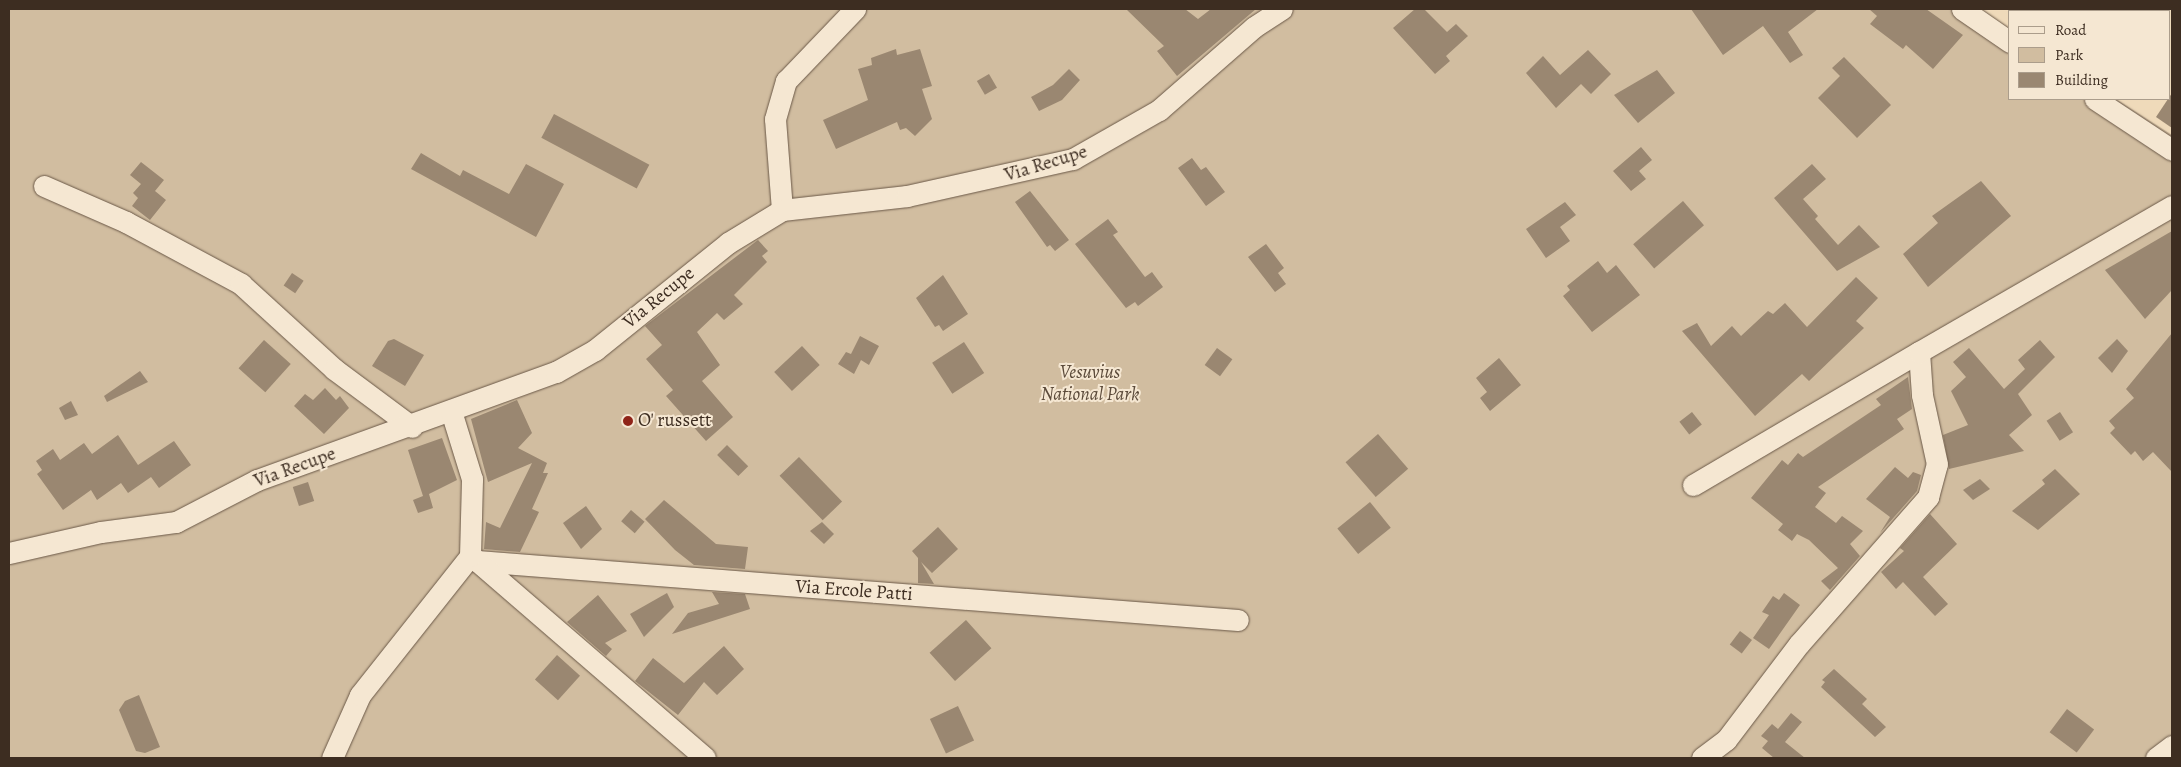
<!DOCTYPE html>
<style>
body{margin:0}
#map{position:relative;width:2181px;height:767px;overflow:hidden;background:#efdaba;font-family:Alegreya,serif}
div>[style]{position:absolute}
.green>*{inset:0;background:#d1bda0}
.building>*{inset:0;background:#9a8771;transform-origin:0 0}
.roads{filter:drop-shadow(0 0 1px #6a5847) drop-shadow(0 0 1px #6a5847)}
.minor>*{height:21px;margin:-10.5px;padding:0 10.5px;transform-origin:10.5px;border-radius:10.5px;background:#f5e7d2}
.dots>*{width:14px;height:14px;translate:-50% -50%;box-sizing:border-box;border:2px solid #f5e7d2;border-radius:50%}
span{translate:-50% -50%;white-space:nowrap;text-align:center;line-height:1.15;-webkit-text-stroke:4px #f5e7d2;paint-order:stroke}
.street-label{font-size:19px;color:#3d2d21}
.park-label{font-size:19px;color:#5b4a3a;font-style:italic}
.poi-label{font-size:19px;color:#3d2d21}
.left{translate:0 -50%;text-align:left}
.frame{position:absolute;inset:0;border:10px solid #3d2d21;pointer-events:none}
.legend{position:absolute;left:2008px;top:10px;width:162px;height:90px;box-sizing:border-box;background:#f5e7d2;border:1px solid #ab9d8b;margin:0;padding:6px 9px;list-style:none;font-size:15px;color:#3d2d21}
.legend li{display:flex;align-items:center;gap:10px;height:25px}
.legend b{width:25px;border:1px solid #ab9d8b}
</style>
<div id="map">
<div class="green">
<i style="clip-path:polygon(9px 9px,1980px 9px,2010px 29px,2010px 99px,2116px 99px,2172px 135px,2172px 758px,9px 758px)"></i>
</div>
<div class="building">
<i style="clip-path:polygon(1126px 9px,1185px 9px,1198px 19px,1211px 9px,1256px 9px,1177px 76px,1157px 51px,1164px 46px)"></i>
<i style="clip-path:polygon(1415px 9px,1424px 9px,1447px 32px,1456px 24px,1468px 36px,1446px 56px,1450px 61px,1435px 74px,1393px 28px)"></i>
<i style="clip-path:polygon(1691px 9px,1818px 9px,1788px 32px,1803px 55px,1790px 63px,1763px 26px,1723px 55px)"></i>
<i style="clip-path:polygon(1869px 9px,1926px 9px,1963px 35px,1933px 69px,1906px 45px,1903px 49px,1870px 24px,1877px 16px)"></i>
<i style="clip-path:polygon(896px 49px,897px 55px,920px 49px,932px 86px,922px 89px,932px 119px,915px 136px,906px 128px,900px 130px,897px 122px,836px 149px,823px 120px,868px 100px,858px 69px,872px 65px,871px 58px)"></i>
<i style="clip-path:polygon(1588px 50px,1611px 74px,1591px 94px,1581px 84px,1556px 108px,1526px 73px,1543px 56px,1560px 75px)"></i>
<i style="clip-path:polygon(1844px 57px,1891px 105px,1857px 138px,1818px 98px,1840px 76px,1832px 68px)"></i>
<i style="clip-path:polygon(1069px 69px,1080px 80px,1062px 100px,1039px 111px,1031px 97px,1053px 85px)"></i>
<i style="clip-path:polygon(1657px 70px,1675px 93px,1638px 123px,1614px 95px)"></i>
<i style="left:989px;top:74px;width:16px;height:14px;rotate:60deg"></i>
<i style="clip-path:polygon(2172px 93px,2172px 128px,2156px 117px)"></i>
<i style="left:554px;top:114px;width:108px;height:27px;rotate:28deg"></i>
<i style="clip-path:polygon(1641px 147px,1652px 160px,1639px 171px,1646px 179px,1631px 191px,1613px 171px)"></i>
<i style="clip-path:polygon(421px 153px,460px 176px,463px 170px,509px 194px,526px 164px,564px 184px,536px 237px,411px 169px)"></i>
<i style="clip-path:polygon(1192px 158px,1201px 170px,1206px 167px,1225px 192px,1206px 206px,1178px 168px)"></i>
<i style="clip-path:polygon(141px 162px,164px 180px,155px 191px,166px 200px,150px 220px,132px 206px,138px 198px,133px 193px,141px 184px,130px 175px)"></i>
<i style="clip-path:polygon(1812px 164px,1826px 179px,1803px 199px,1818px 216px,1815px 219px,1838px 245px,1859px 225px,1880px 247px,1837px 271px,1774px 198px)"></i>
<i style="clip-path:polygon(1981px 181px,2011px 216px,1928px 287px,1903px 254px,1938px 223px,1932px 216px)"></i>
<i style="clip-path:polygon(1030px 191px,1069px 240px,1055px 251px,1050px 245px,1047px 247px,1015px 202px)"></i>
<i style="left:1683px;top:201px;width:32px;height:66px;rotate:49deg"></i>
<i style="clip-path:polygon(1565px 202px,1576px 215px,1560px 227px,1570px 241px,1546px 258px,1526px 229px)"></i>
<i style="clip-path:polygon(1108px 219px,1118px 232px,1113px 235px,1145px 277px,1152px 272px,1163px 287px,1138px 306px,1135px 302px,1126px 308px,1075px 244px)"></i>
<i style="clip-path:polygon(2172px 231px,2172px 290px,2145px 319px,2105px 270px)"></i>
<i style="clip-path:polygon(758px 240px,768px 251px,762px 256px,767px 262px,734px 295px,743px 304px,724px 320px,717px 313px,697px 332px,720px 365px,702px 381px,733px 417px,706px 441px,666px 396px,673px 390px,646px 359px,662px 345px,645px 326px)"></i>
<i style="clip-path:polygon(1266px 244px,1284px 268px,1278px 273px,1286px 284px,1275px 292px,1248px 257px)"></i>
<i style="clip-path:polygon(1598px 261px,1607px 273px,1616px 265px,1640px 295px,1592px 332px,1563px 296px,1570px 290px,1567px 286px)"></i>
<i style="left:292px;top:273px;width:14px;height:15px;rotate:34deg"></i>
<i style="clip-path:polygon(943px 275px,968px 314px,943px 331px,939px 325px,935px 327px,916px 298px)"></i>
<i style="clip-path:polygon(1856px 277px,1878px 298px,1856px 321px,1864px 328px,1809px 381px,1802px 374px,1755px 416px,1682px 331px,1697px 323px,1711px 346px,1732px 326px,1741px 336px,1768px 311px,1773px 314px,1785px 303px,1807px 327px)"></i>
<i style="clip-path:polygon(2172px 333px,2172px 472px,2153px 452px,2143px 461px,2135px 451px,2131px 455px,2110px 433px,2115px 428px,2109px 421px,2134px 398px,2126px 389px)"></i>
<i style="clip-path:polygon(860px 336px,879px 346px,869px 365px,861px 360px,854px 374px,838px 364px,846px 352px,851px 354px)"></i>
<i style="clip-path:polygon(394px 339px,424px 355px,405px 386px,372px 366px,388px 341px)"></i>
<i style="clip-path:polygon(2117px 339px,2128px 351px,2112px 373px,2098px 358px)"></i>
<i style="left:264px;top:340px;width:36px;height:38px;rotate:42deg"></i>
<i style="clip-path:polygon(2040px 340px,2055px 357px,2018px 394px,2032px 415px,2009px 435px,2024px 451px,1949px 469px,1943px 435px,1968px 425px,1951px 391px,1966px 377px,1953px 362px,1969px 348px,2004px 389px,2025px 369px,2018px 360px)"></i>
<i style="left:964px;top:342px;width:37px;height:38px;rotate:57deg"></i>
<i style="left:802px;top:346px;width:26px;height:38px;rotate:47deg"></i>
<i style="left:1217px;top:348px;width:19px;height:21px;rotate:36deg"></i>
<i style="clip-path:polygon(1499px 358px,1521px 385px,1490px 411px,1480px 398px,1487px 392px,1476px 378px)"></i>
<i style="clip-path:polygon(140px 371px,148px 382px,107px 402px,104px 396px)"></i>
<i style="clip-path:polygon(1908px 377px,1912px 409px,1897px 419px,1904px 429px,1818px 487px,1826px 493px,1815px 507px,1836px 523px,1842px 516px,1863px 531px,1850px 544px,1860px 556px,1830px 590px,1821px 581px,1838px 568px,1809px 540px,1797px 534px,1792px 541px,1778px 530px,1783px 524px,1751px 498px,1782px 460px,1788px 465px,1798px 453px,1803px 457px,1881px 405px,1876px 399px)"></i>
<i style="clip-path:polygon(325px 388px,336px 400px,340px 396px,349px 408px,324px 434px,294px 406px,305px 394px,313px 400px)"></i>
<i style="clip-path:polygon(517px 400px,532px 433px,518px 448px,547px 463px,543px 473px,548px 473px,532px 509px,539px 512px,520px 552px,484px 549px,486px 522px,500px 528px,532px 463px,488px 482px,471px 419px)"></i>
<i style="clip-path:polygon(71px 401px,78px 415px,65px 420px,59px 408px)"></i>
<i style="left:1692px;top:412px;width:16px;height:16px;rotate:52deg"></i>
<i style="left:2060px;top:412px;width:24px;height:16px;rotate:57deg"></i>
<i style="left:1378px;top:434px;width:46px;height:43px;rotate:49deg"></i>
<i style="clip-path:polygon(118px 435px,138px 465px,174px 441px,191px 465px,159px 488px,151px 477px,128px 493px,121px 483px,97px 500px,91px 490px,63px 510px,37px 474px,42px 470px,36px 461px,53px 449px,60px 460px,84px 443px,92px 454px)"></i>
<i style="clip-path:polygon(442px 438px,457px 480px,429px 494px,433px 508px,418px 513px,413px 500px,423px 496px,408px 450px)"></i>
<i style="left:727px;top:445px;width:30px;height:14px;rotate:45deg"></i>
<i style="left:799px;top:457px;width:62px;height:27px;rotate:46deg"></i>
<i style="clip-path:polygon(1895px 467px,1908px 478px,1913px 472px,1921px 475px,1917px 491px,1880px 533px,1890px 517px,1866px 499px)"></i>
<i style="clip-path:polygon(2055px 469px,2080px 494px,2038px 530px,2012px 511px,2045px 484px,2042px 480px)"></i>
<i style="clip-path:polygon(1980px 479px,1990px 489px,1973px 500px,1963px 490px)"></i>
<i style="left:308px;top:482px;width:20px;height:16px;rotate:72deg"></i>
<i style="clip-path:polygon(664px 500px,716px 544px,748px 547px,745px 569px,694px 565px,675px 550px,645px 519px)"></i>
<i style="left:1370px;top:502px;width:33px;height:42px;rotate:51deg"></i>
<i style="clip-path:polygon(586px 506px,602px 529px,581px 549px,563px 523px)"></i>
<i style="left:631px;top:510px;width:18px;height:15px;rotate:41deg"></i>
<i style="clip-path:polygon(1930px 514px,1957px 544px,1923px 577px,1948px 604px,1935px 616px,1903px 582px,1896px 589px,1881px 572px,1904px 551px,1900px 548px)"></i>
<i style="clip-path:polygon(822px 522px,834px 534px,824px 544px,810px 531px)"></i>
<i style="clip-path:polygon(938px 527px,958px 549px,932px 573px,921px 562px,934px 584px,918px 583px,918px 558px,912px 551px)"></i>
<i style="clip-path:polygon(712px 592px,745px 594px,750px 609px,672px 634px,688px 613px,719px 604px)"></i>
<i style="clip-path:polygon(667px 593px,674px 607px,644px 637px,630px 614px)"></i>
<i style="clip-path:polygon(1784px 593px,1800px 605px,1769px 649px,1753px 638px,1769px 615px,1762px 612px,1773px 596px,1779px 600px)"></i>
<i style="clip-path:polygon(598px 595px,627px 631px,605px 643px,612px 649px,606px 656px,567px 622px)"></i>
<i style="left:966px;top:620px;width:38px;height:49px;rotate:48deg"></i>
<i style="left:1740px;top:631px;width:15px;height:17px;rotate:37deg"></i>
<i style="clip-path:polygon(724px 646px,744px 669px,717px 695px,704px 682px,678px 715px,635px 681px,653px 658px,684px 683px)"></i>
<i style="left:557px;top:655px;width:31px;height:33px;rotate:42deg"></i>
<i style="clip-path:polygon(1834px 669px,1867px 699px,1862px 704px,1886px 727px,1875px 737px,1821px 687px,1825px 682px,1822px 680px)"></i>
<i style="clip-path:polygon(139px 695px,160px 747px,145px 753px,136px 751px,119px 710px,125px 701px)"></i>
<i style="left:958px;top:706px;width:38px;height:31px;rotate:65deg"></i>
<i style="left:2067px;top:709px;width:34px;height:29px;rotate:37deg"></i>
<i style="clip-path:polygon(1791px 713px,1802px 722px,1785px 742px,1805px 758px,1774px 758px,1762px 748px,1768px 741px,1761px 736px,1772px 724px,1778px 729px)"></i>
</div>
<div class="roads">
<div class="minor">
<i style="left:1962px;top:9px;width:58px;rotate:34.5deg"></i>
<i style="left:2139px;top:9px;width:2px;rotate:90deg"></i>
<i style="left:2095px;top:99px;width:92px;rotate:33.5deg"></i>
<i style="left:44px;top:186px;width:90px;rotate:23.7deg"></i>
<i style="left:126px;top:222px;width:131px;rotate:28.3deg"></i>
<i style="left:241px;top:284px;width:126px;rotate:42.4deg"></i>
<i style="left:334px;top:369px;width:97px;rotate:36.6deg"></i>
<i style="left:782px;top:210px;width:91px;rotate:-94.4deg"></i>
<i style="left:775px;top:119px;width:40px;rotate:-74deg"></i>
<i style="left:786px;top:81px;width:100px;rotate:-46.2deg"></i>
<i style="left:1693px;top:485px;width:262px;rotate:-30.5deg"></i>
<i style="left:9px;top:553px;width:94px;rotate:-12.9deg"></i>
<i style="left:101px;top:532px;width:76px;rotate:-7.6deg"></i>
<i style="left:176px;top:522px;width:91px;rotate:-27.4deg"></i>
<i style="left:257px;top:480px;width:318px;rotate:-19.9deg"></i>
<i style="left:556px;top:372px;width:45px;rotate:-29.4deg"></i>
<i style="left:595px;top:350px;width:171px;rotate:-38.8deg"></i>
<i style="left:728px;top:243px;width:63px;rotate:-31.4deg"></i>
<i style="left:782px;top:210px;width:126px;rotate:-6.4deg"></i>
<i style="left:907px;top:196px;width:170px;rotate:-12.6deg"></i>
<i style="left:1073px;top:159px;width:99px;rotate:-29.7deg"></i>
<i style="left:1159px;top:110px;width:126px;rotate:-41.1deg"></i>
<i style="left:1254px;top:27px;width:33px;rotate:-33deg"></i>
<i style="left:470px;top:556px;width:9px;rotate:36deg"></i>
<i style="left:477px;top:561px;width:763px;rotate:4.43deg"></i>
<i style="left:477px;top:561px;width:301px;rotate:40.8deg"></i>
<i style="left:332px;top:758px;width:69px;rotate:-66deg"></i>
<i style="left:360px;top:695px;width:177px;rotate:-51.6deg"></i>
<i style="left:470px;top:556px;width:77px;rotate:-88.5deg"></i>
<i style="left:472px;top:479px;width:71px;rotate:-107.2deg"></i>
<i style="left:1702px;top:758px;width:30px;rotate:-37deg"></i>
<i style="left:1726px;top:740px;width:121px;rotate:-52.8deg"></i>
<i style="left:1799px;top:644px;width:196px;rotate:-48.7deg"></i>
<i style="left:1928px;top:497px;width:34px;rotate:-75deg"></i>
<i style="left:1937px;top:464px;width:71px;rotate:-102.3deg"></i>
<i style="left:1922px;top:395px;width:43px;rotate:-94deg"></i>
<i style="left:1919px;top:352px;width:292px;rotate:-30deg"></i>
<i style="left:2156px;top:758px;width:20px;rotate:-37deg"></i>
</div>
</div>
<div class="dots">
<i style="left:628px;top:421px;background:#8f2418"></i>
</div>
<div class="street-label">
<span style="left:1046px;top:164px;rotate:-17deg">Via Recupe</span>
<span style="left:659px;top:298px;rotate:-39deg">Via Recupe</span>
<span style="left:295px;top:468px;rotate:-20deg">Via Recupe</span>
<span style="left:854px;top:591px;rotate:4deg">Via Ercole Patti</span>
</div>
<div class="park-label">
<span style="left:1090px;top:384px">Vesuvius<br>National Park</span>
</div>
<div class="poi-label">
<span class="left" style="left:638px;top:421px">O' russett</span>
</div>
<div class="frame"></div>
<ul class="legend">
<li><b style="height:6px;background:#f5e7d2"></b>Road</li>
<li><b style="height:14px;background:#d1bda0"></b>Park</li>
<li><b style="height:14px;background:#9a8771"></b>Building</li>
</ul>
</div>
